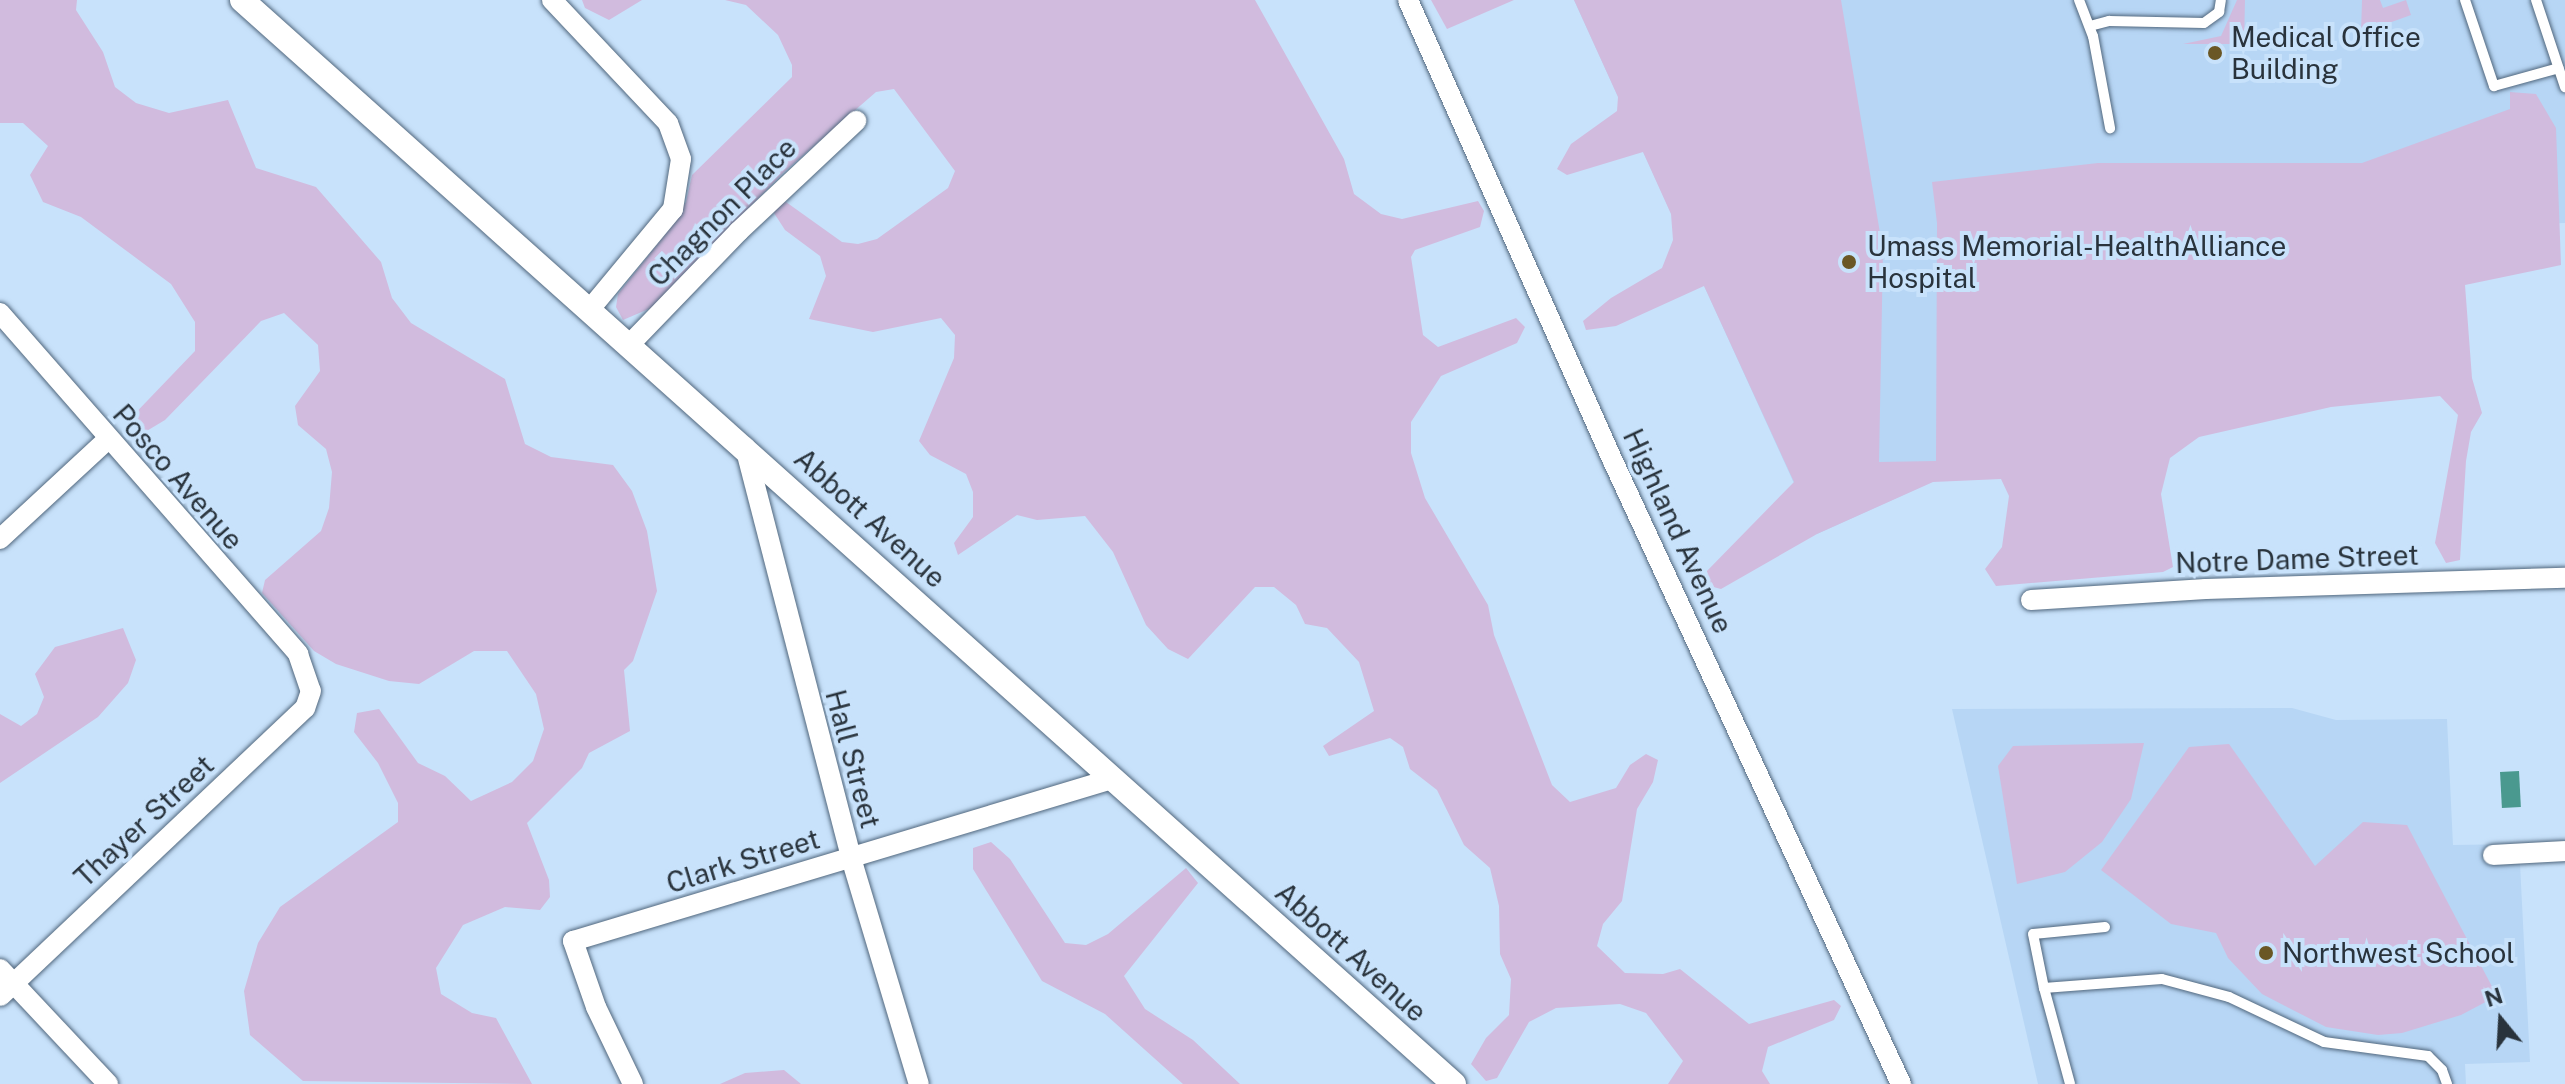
<!DOCTYPE html>
<style>
body{margin:0}
#map{position:relative;width:2565px;height:1084px;overflow:hidden;background:#c8e2fb;font-family:"Public Sans",sans-serif}
div>[style]{position:absolute}
.built>*{inset:0;background:#b7d6f5}
.green>*{inset:0;background:#d1bbde}
.water>*{inset:0;background:#4a998f;transform-origin:0 0}
.roads{filter:drop-shadow(0 0 2px #51677d) drop-shadow(0 0 2px #51677d)}
.service>*{height:10px;margin:-5px;padding:0 5px;transform-origin:5px;border-radius:5px;background:#fff}
.minor>*{height:20px;margin:-10px;padding:0 10px;transform-origin:10px;border-radius:10px;background:#fff}
.tertiary>*{height:24px;margin:-12px;padding:0 12px;transform-origin:12px;border-radius:12px;background:#fff}
.dots>*{width:22px;height:22px;translate:-50% -50%;box-sizing:border-box;border:4px solid #c8e2fb;border-radius:50%}
span{translate:-50% -50%;white-space:nowrap;text-align:center;line-height:1.15;-webkit-text-stroke:8px #c8e2fb;paint-order:stroke}
.poi-label{font-size:28px;color:#29333c}
.left{translate:0 -50%;text-align:left}
.street-label{font-size:28px;color:#29333c}
.north{position:absolute;left:2461px;top:980px;width:80px;height:80px;-webkit-text-stroke:6px #c8e2fb;paint-order:stroke;rotate:342deg;font-size:22px;font-weight:700;line-height:32px;text-align:center;color:#29333c}
.north::after{content:'';display:block;margin:auto;width:28px;height:36px;background:#29333c;clip-path:polygon(50% 0,100% 100%,50% 72%,0 100%)}
</style>
<div id="map">
<div class="built">
<i style="clip-path:polygon(1574px 0,2565px 0,2565px 223px,2006px 238px,2007px 448px,1817px 534px)"></i>
<i style="clip-path:polygon(2292px 708px,2336px 720px,2447px 719px,2453px 845px,2519px 844px,2530px 1062px,2465px 1064px,2466px 1084px,2038px 1084px,1952px 709px)"></i>
</div>
<div class="green">
<i style="clip-path:polygon(0 0,77px 0,76px 10px,103px 52px,115px 87px,136px 103px,169px 113px,228px 100px,256px 168px,316px 187px,381px 262px,392px 298px,411px 323px,505px 379px,525px 444px,551px 457px,613px 465px,632px 491px,647px 531px,657px 591px,633px 661px,624px 670px,630px 731px,589px 753px,582px 768px,527px 823px,549px 880px,550px 897px,540px 910px,505px 907px,463px 925px,436px 968px,441px 994px,472px 1013px,496px 1018px,532px 1084px,303px 1081px,250px 1035px,244px 991px,258px 943px,280px 907px,398px 822px,398px 803px,378px 763px,354px 732px,357px 713px,379px 709px,418px 763px,445px 776px,471px 801px,512px 782px,533px 761px,544px 729px,536px 694px,507px 651px,474px 651px,419px 684px,389px 681px,336px 664px,314px 651px,262px 593px,265px 580px,321px 531px,329px 508px,332px 472px,326px 449px,298px 425px,295px 406px,320px 371px,318px 345px,284px 313px,261px 321px,165px 420px,140px 435px,124px 425px,195px 351px,195px 322px,171px 284px,81px 217px,43px 202px,30px 175px,48px 146px,23px 123px,0 123px)"></i>
<i style="clip-path:polygon(582px 0,642px 0,609px 20px,585px 8px)"></i>
<i style="clip-path:polygon(725px 0,1255px 0,1344px 159px,1354px 194px,1381px 214px,1402px 219px,1478px 201px,1484px 211px,1480px 227px,1415px 250px,1411px 257px,1423px 335px,1438px 347px,1516px 318px,1525px 327px,1517px 343px,1441px 376px,1411px 422px,1411px 453px,1425px 498px,1488px 605px,1494px 635px,1552px 785px,1570px 802px,1616px 788px,1630px 765px,1646px 754px,1658px 760px,1653px 782px,1637px 809px,1622px 901px,1603px 924px,1597px 946px,1625px 973px,1663px 974px,1680px 969px,1749px 1024px,1834px 1000px,1841px 1006px,1834px 1020px,1768px 1047px,1762px 1071px,1770px 1084px,1668px 1084px,1683px 1061px,1646px 1013px,1620px 1004px,1556px 1008px,1529px 1022px,1497px 1078px,1486px 1081px,1471px 1064px,1486px 1038px,1509px 1015px,1511px 979px,1500px 954px,1499px 906px,1490px 868px,1464px 845px,1437px 790px,1410px 769px,1403px 747px,1390px 738px,1329px 756px,1323px 746px,1374px 711px,1359px 662px,1327px 628px,1305px 624px,1296px 605px,1274px 587px,1255px 587px,1188px 659px,1168px 649px,1146px 625px,1113px 552px,1085px 516px,1037px 520px,1017px 515px,958px 555px,954px 543px,973px 517px,973px 492px,966px 474px,930px 455px,919px 441px,954px 358px,955px 335px,941px 318px,873px 332px,809px 319px,826px 276px,820px 256px,785px 230px,774px 213px,775px 204px,786px 202px,842px 242px,858px 244px,877px 239px,948px 188px,955px 171px,894px 89px,876px 92px,784px 172px,651px 308px,623px 320px,616px 307px,618px 294px,668px 231px,686px 202px,692px 175px,792px 77px,792px 65px,778px 35px,746px 5px)"></i>
<i style="clip-path:polygon(1431px 0,1514px 0,1447px 29px)"></i>
<i style="clip-path:polygon(1574px 0,1841px 0,1883px 251px,1879px 462px,1936px 461px,1937px 223px,1932px 182px,2098px 163px,2362px 163px,2510px 109px,2510px 92px,2536px 94px,2556px 128px,2561px 265px,2465px 285px,2472px 378px,2482px 413px,2471px 432px,2466px 461px,2460px 560px,2446px 563px,2435px 543px,2458px 415px,2440px 396px,2331px 407px,2199px 437px,2170px 458px,2161px 494px,2173px 567px,2163px 572px,1996px 586px,1985px 569px,2002px 547px,2009px 496px,2001px 479px,1933px 482px,1817px 534px,1721px 589px,1706px 585px,1705px 573px,1794px 482px,1704px 286px,1616px 326px,1586px 330px,1583px 321px,1611px 298px,1662px 268px,1673px 240px,1671px 214px,1643px 152px,1567px 175px,1557px 169px,1571px 144px,1617px 111px,1618px 97px)"></i>
<i style="clip-path:polygon(2237px 0,2245px 0,2244px 44px,2183px 44px,2221px 36px)"></i>
<i style="clip-path:polygon(2362px 0,2380px 0,2383px 8px,2406px 0,2411px 15px,2361px 33px)"></i>
<i style="clip-path:polygon(123px 628px,136px 660px,128px 683px,98px 717px,0 783px,0 714px,21px 726px,37px 714px,44px 697px,35px 674px,55px 647px)"></i>
<i style="clip-path:polygon(2144px 743px,2131px 799px,2102px 842px,2065px 872px,2017px 884px,1998px 766px,2013px 746px)"></i>
<i style="clip-path:polygon(2229px 744px,2315px 866px,2363px 822px,2407px 825px,2497px 996px,2461px 1015px,2402px 1033px,2378px 1035px,2326px 1027px,2262px 994px,2228px 958px,2216px 933px,2171px 924px,2101px 870px,2189px 747px)"></i>
<i style="clip-path:polygon(991px 842px,1010px 859px,1065px 943px,1086px 945px,1108px 934px,1186px 868px,1198px 883px,1124px 976px,1145px 1009px,1193px 1040px,1240px 1084px,1183px 1084px,1105px 1014px,1042px 981px,973px 869px,973px 848px)"></i>
<i style="clip-path:polygon(784px 1070px,801px 1084px,720px 1084px,745px 1073px)"></i>
</div>
<div class="water">
<i style="left:2519px;top:771px;width:36px;height:19px;rotate:87deg"></i>
</div>
<div class="roads">
<div class="service">
<i style="left:2079px;top:0;width:39px;rotate:69deg"></i>
<i style="left:2093px;top:36px;width:94px;rotate:79.5deg"></i>
<i style="left:2465px;top:0;width:91px;rotate:71.4deg"></i>
<i style="left:2494px;top:86px;width:67px;rotate:-15.5deg"></i>
<i style="left:2536px;top:0;width:92px;rotate:71.6deg"></i>
<i style="left:2090px;top:26px;width:20px;rotate:-15deg"></i>
<i style="left:2109px;top:21px;width:95px;rotate:1.2deg"></i>
<i style="left:2204px;top:23px;width:19px;rotate:-36deg"></i>
<i style="left:2219px;top:12px;width:12px;rotate:-81deg"></i>
<i style="left:2105px;top:927px;width:72px;rotate:174.4deg"></i>
<i style="left:2033px;top:934px;width:55px;rotate:78.5deg"></i>
<i style="left:2044px;top:988px;width:118px;rotate:-4.4deg"></i>
<i style="left:2162px;top:979px;width:69px;rotate:15deg"></i>
<i style="left:2229px;top:997px;width:105px;rotate:25.3deg"></i>
<i style="left:2324px;top:1042px;width:105px;rotate:7.7deg"></i>
<i style="left:2428px;top:1056px;width:20px;rotate:45deg"></i>
<i style="left:2442px;top:1070px;width:15px;rotate:70deg"></i>
<i style="left:2044px;top:988px;width:99px;rotate:74.8deg"></i>
</div>
<div class="minor">
<i style="left:552px;top:0;width:169px;rotate:46.7deg"></i>
<i style="left:668px;top:123px;width:38px;rotate:70deg"></i>
<i style="left:681px;top:159px;width:51px;rotate:99.1deg"></i>
<i style="left:673px;top:209px;width:130px;rotate:129.7deg"></i>
<i style="left:1408px;top:0;width:502px;rotate:66.04deg"></i>
<i style="left:1612px;top:459px;width:689px;rotate:65.18deg"></i>
<i style="left:0;top:313px;width:453px;rotate:48.8deg"></i>
<i style="left:298px;top:654px;width:39px;rotate:71deg"></i>
<i style="left:311px;top:691px;width:18px;rotate:109deg"></i>
<i style="left:305px;top:708px;width:419px;rotate:136.6deg"></i>
<i style="left:630px;top:344px;width:157px;rotate:-46deg"></i>
<i style="left:739px;top:231px;width:161px;rotate:-43.2deg"></i>
<i style="left:745px;top:447px;width:424px;rotate:75.5deg"></i>
<i style="left:851px;top:858px;width:236px;rotate:73.3deg"></i>
<i style="left:0;top:539px;width:146px;rotate:-42.8deg"></i>
<i style="left:2031px;top:600px;width:175px;rotate:-3.6deg"></i>
<i style="left:2206px;top:589px;width:359px;rotate:-1.8deg"></i>
<i style="left:2493px;top:855px;width:72px;rotate:-3.2deg"></i>
<i style="left:0;top:969px;width:158px;rotate:46.8deg"></i>
<i style="left:633px;top:1084px;width:85px;rotate:-115.7deg"></i>
<i style="left:596px;top:1007px;width:70px;rotate:-109.2deg"></i>
<i style="left:573px;top:941px;width:563px;rotate:-16.73deg"></i>
</div>
<div class="tertiary">
<i style="left:242px;top:0;width:1626px;rotate:41.81deg"></i>
</div>
</div>
<div class="dots">
<i style="left:2215px;top:53px;background:#6a5725"></i>
<i style="left:1849px;top:262px;background:#6a5725"></i>
<i style="left:2266px;top:953px;background:#6a5725"></i>
</div>
<div class="poi-label">
<span class="left" style="left:2231px;top:53px">Medical Office<br>Building</span>
<span class="left" style="left:1867px;top:262px">Umass Memorial-HealthAlliance<br>Hospital</span>
<span class="left" style="left:2282px;top:953px">Northwest School</span>
</div>
<div class="street-label">
<span style="left:722px;top:212px;rotate:-45deg">Chagnon Place</span>
<span style="left:178px;top:477px;rotate:49deg">Posco Avenue</span>
<span style="left:870px;top:518px;rotate:42deg">Abbott Avenue</span>
<span style="left:1678px;top:531px;rotate:65deg">Highland Avenue</span>
<span style="left:2297px;top:559px;rotate:-2deg">Notre Dame Street</span>
<span style="left:853px;top:759px;rotate:75deg">Hall Street</span>
<span style="left:144px;top:821px;rotate:-43deg">Thayer Street</span>
<span style="left:743px;top:861px;rotate:-17deg">Clark Street</span>
<span style="left:1351px;top:952px;rotate:42deg">Abbott Avenue</span>
</div>
<div class="north">N</div>
</div>
